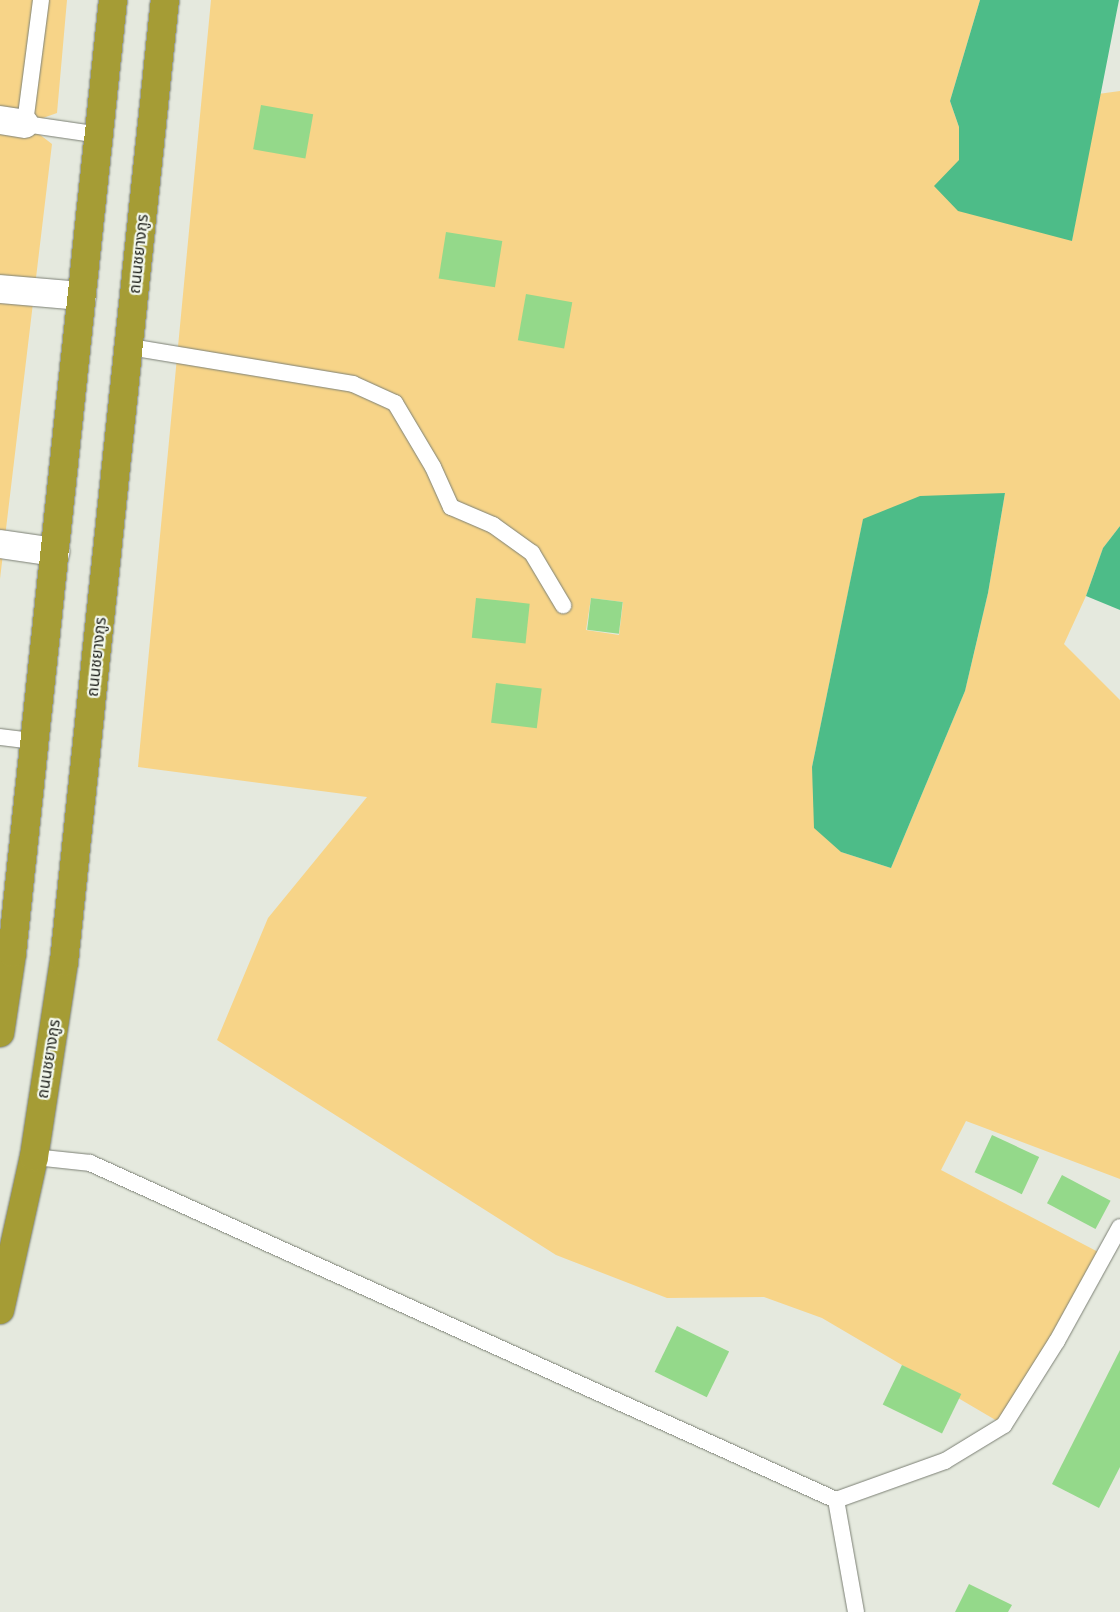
<!DOCTYPE html>
<meta charset="utf-8">
<style>
body{margin:0}
#map{position:relative;width:1120px;height:1612px;overflow:hidden;background:#e5e9de;font-family:Poppins,"Noto Sans Thai",sans-serif}
div>[style]{position:absolute}
.green>*{inset:0;background:#f7d488}
.water>*{inset:0;background:#4dbc88}
.building>*{inset:0;background:#94d98a;transform-origin:0 0}
.roads{filter:drop-shadow(0 0 1px #7c8075) drop-shadow(0 0 1px #7c8075)}
.lane>*{height:16px;margin:-8px;padding:0 8px;transform-origin:8px;border-radius:8px;background:#fff}
.street>*{height:28px;margin:-14px;padding:0 14px;transform-origin:14px;border-radius:14px;background:#fff}
.highway>*{height:28px;margin:-14px;padding:0 14px;transform-origin:14px;border-radius:14px;background:#a59c35}
span{translate:-50% -50%;white-space:nowrap;text-align:center;line-height:1.15;-webkit-text-stroke:4.5px #f2f7eb;paint-order:stroke}
.street-label{font-size:16px;color:#22241f}
</style>
<div id="map">
<div class="green">
<i style="clip-path:polygon(0 0,67px 0,57px 113px,26px 124px,52px 144px,0 579px)"></i>
<i style="clip-path:polygon(evenodd,211px 0,980px 0,950px 101px,959px 127px,959px 160px,1072px 241px,1098px 94px,1120px 91px,1120px 526px,1103px 548px,1086px 596px,1064px 644px,1120px 700px,1120px 1179px,966px 1121px,941px 1170px,1104px 1255px,1004px 1425px,822px 1318px,764px 1297px,667px 1298px,556px 1255px,217px 1040px,268px 918px,367px 797px,138px 767px,211px 0,1005px 493px,988px 593px,965px 691px,891px 868px,841px 852px,812px 767px,863px 520px,1005px 493px,211px 0,591px 598px,623px 602px,619px 635px,586px 630px,591px 598px)"></i>
</div>
<div class="water">
<i style="clip-path:polygon(980px 0,1119px 0,1072px 241px,958px 211px,934px 186px,959px 160px,959px 127px,950px 101px)"></i>
<i style="clip-path:polygon(1005px 493px,988px 593px,965px 691px,891px 868px,841px 852px,814px 828px,812px 767px,863px 519px,920px 496px)"></i>
<i style="clip-path:polygon(1120px 526px,1120px 610px,1086px 596px,1103px 548px)"></i>
</div>
<div class="building">
<i style="left:261px;top:105px;width:53px;height:45px;rotate:10deg"></i>
<i style="left:446px;top:232px;width:57px;height:47px;rotate:9deg"></i>
<i style="left:526px;top:294px;width:47px;height:47px;rotate:10deg"></i>
<i style="left:476px;top:598px;width:54px;height:40px;rotate:6deg"></i>
<i style="left:591px;top:598px;width:32px;height:32px;rotate:7deg"></i>
<i style="left:496px;top:683px;width:46px;height:40px;rotate:7deg"></i>
<i style="left:992px;top:1135px;width:52px;height:41px;rotate:25deg"></i>
<i style="left:1062px;top:1175px;width:55px;height:32px;rotate:28deg"></i>
<i style="left:677px;top:1326px;width:58px;height:51px;rotate:26deg"></i>
<i style="clip-path:polygon(1120px 1350px,1120px 1467px,1099px 1508px,1052px 1484px)"></i>
<i style="left:902px;top:1365px;width:66px;height:44px;rotate:26deg"></i>
<i style="clip-path:polygon(969px 1584px,1012px 1605px,1008px 1612px,955px 1612px)"></i>
</div>
<div class="roads">
<div class="lane">
<i style="left:41px;top:0;width:125px;rotate:97.4deg"></i>
<i style="left:25px;top:124px;width:76px;rotate:8.3deg"></i>
<i style="left:130px;top:347px;width:226px;rotate:9.4deg"></i>
<i style="left:353px;top:384px;width:46px;rotate:24.3deg"></i>
<i style="left:395px;top:403px;width:74px;rotate:59.3deg"></i>
<i style="left:433px;top:467px;width:44px;rotate:65.8deg"></i>
<i style="left:451px;top:507px;width:46px;rotate:23.2deg"></i>
<i style="left:493px;top:525px;width:48px;rotate:35.7deg"></i>
<i style="left:532px;top:553px;width:61px;rotate:59.2deg"></i>
<i style="left:0;top:737px;width:34px;rotate:7deg"></i>
<i style="left:34px;top:1157px;width:56px;rotate:6.1deg"></i>
<i style="left:90px;top:1163px;width:819px;rotate:24.31deg"></i>
<i style="left:856px;top:1612px;width:114px;rotate:-100.1deg"></i>
<i style="left:836px;top:1500px;width:116px;rotate:-19.7deg"></i>
<i style="left:945px;top:1461px;width:69px;rotate:-31.4deg"></i>
<i style="left:1004px;top:1425px;width:99px;rotate:-57.8deg"></i>
<i style="left:1057px;top:1341px;width:130px;rotate:-61.1deg"></i>
</div>
<div class="street">
<i style="left:0;top:120px;width:25px;rotate:9deg"></i>
<i style="left:0;top:289px;width:82px;rotate:4.9deg"></i>
<i style="left:0;top:544px;width:56px;rotate:8.3deg"></i>
</div>
<div class="highway">
<i style="left:0;top:1033px;width:81px;rotate:-81.5deg"></i>
<i style="left:12px;top:953px;width:958px;rotate:-83.95deg"></i>
<i style="left:0;top:1310px;width:157px;rotate:-77.5deg"></i>
<i style="left:34px;top:1157px;width:197px;rotate:-81.3deg"></i>
<i style="left:64px;top:962px;width:967px;rotate:-84.01deg"></i>
</div>
</div>
<div class="street-label">
<span style="left:139px;top:254px;rotate:-84deg">ถนนชยางกูร</span>
<span style="left:97px;top:657px;rotate:-84deg">ถนนชยางกูร</span>
<span style="left:49px;top:1059px;rotate:-81deg">ถนนชยางกูร</span>
</div>
</div>
